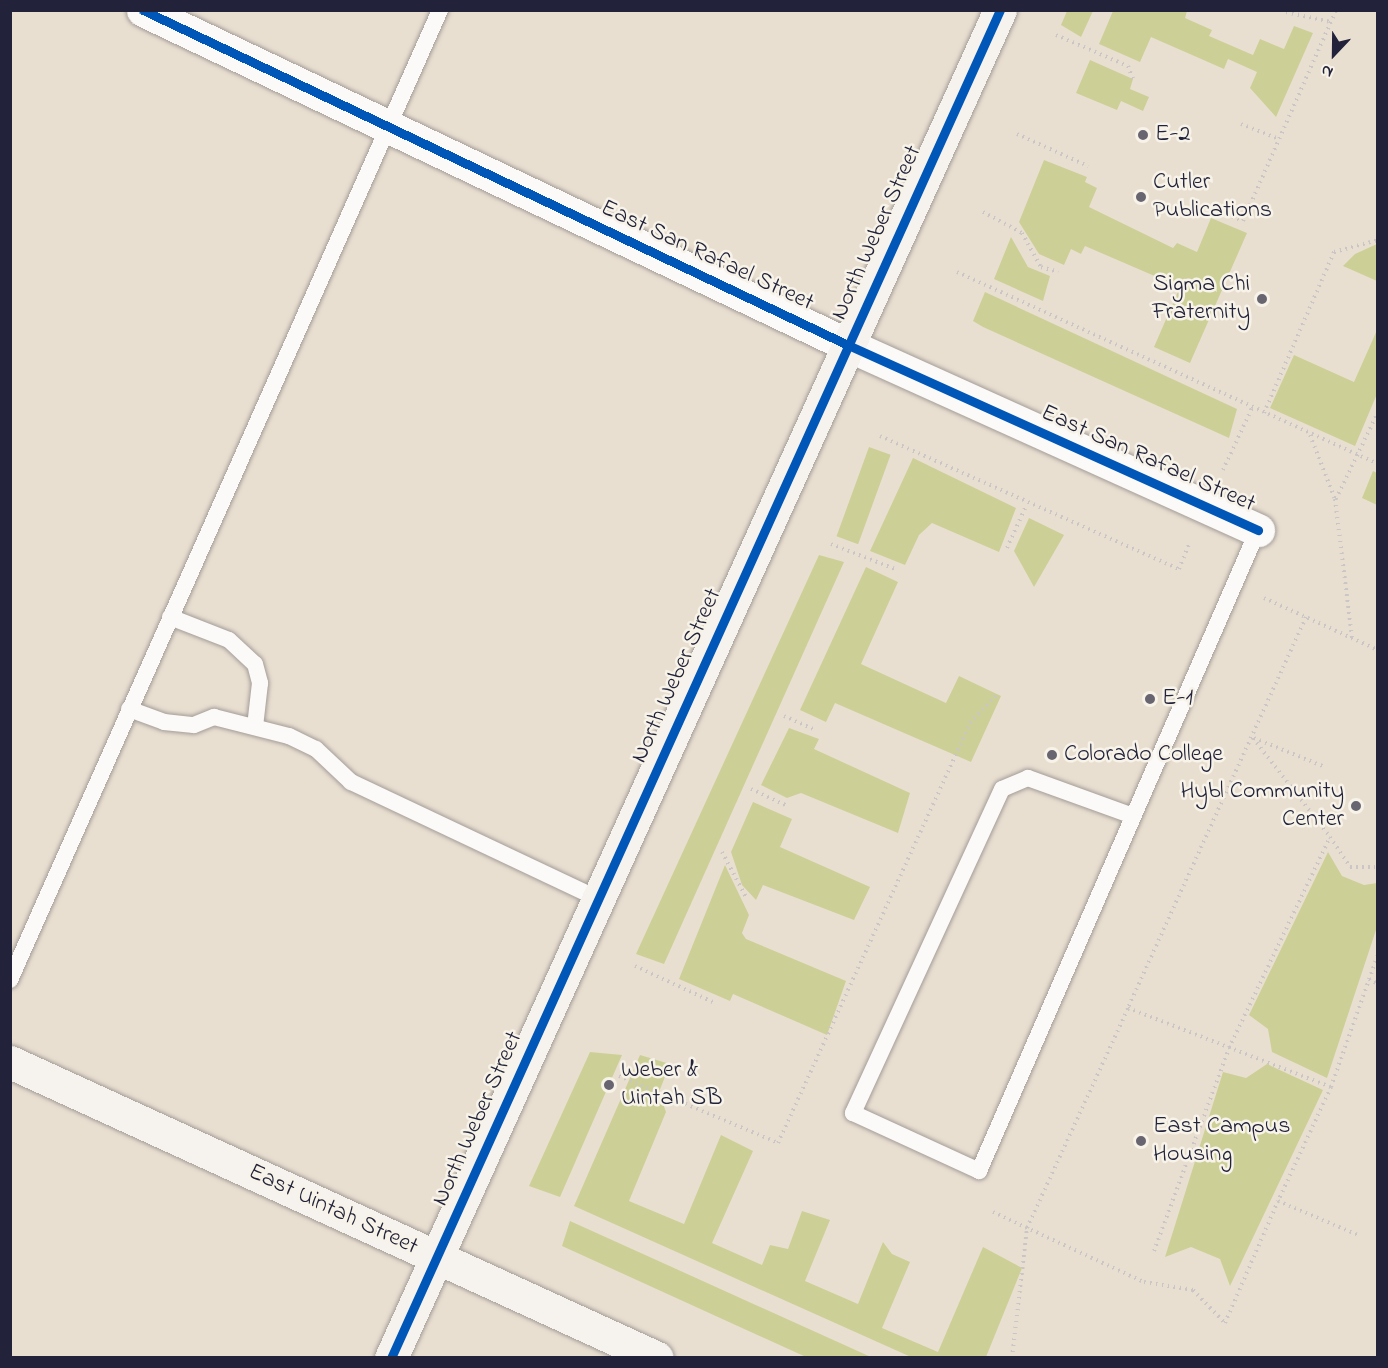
<!DOCTYPE html>
<style>
body{margin:0}
#map{position:relative;width:1388px;height:1368px;overflow:hidden;background:#e9dfd1;font-family:"Indie Flower",sans-serif}
div>[style]{position:absolute}
.green>*{inset:0;background:#ccd097;transform-origin:0 0}
.path>*{height:4px;margin-top:-2px;transform-origin:0;background:repeating-linear-gradient(90deg,#c9c6c5 0 1.5px,transparent 0 6px)}
.roads{filter:drop-shadow(0 0 2px #a39d98) drop-shadow(0 0 2px #a39d98)}
.lane>*{height:16px;margin:-8px;padding:0 8px;transform-origin:8px;border-radius:8px;background:#fcfaf8}
.street>*{height:33px;margin:-16.5px;padding:0 16.5px;transform-origin:16.5px;border-radius:16.5px;background:#fcfaf8}
.secondary>*{height:33px;margin:-16.5px;padding:0 16.5px;transform-origin:16.5px;border-radius:16.5px;background:#f6f2ee}
.cycleway>*{height:9px;margin:-4.5px;padding:0 4.5px;transform-origin:4.5px;border-radius:4.5px;background:#0057b8}
.dots>*{width:16px;height:16px;translate:-50% -50%;box-sizing:border-box;border:3px solid #f7f3e8;border-radius:50%}
span{translate:-50% -50%;white-space:nowrap;text-align:center;line-height:1.15;-webkit-text-stroke:5px #f7f3e8;paint-order:stroke}
.poi-label{font-size:24px;color:#22223b}
.left{translate:0 -50%;text-align:left}
.right{translate:-100% -50%;text-align:right}
.street-label{font-size:24px;color:#22223b}
.frame{position:absolute;inset:0;border:12px solid #22223b;pointer-events:none}
.north{position:absolute;left:1304px;top:24px;width:60px;height:60px;-webkit-text-stroke:4px #f7f3e8;paint-order:stroke;rotate:202deg;font-size:16px;font-weight:700;line-height:24px;text-align:center;color:#22223b}
.north::after{content:'';display:block;margin:auto;width:21px;height:27px;background:#22223b;clip-path:polygon(50% 0,100% 100%,50% 72%,0 100%)}
</style>
<div id="map">
<div class="green">
<i style="clip-path:polygon(1067px 11px,1093px 11px,1081px 37px,1061px 25px)"></i>
<i style="clip-path:polygon(1113px 11px,1187px 11px,1185px 18px,1212px 30px,1209px 36px,1253px 55px,1260px 39px,1284px 49px,1294px 26px,1313px 33px,1276px 117px,1250px 88px,1257px 72px,1228px 59px,1224px 69px,1151px 37px,1140px 62px,1099px 44px)"></i>
<i style="clip-path:polygon(1090px 60px,1133px 79px,1130px 89px,1149px 97px,1143px 111px,1121px 101px,1117px 110px,1076px 93px)"></i>
<i style="clip-path:polygon(1044px 160px,1087px 177px,1085px 182px,1097px 188px,1089px 207px,1173px 248px,1177px 243px,1197px 252px,1211px 218px,1247px 233px,1190px 363px,1154px 347px,1180px 287px,1085px 246px,1081px 254px,1071px 249px,1064px 265px,1039px 254px,1019px 222px)"></i>
<i style="clip-path:polygon(1011px 237px,1028px 267px,1050px 276px,1043px 301px,994px 279px)"></i>
<i style="clip-path:polygon(1377px 244px,1377px 281px,1343px 266px,1355px 254px)"></i>
<i style="clip-path:polygon(985px 292px,1237px 409px,1229px 438px,983px 327px,973px 321px)"></i>
<i style="clip-path:polygon(1377px 330px,1377px 394px,1355px 446px,1270px 408px,1294px 355px,1354px 382px)"></i>
<i style="left:869px;top:447px;width:23px;height:95px;rotate:20deg"></i>
<i style="clip-path:polygon(913px 458px,1016px 508px,999px 552px,932px 523px,919px 535px,905px 565px,870px 551px)"></i>
<i style="clip-path:polygon(1373px 471px,1377px 473px,1377px 505px,1362px 498px)"></i>
<i style="clip-path:polygon(1029px 518px,1064px 535px,1034px 587px,1014px 551px)"></i>
<i style="clip-path:polygon(819px 555px,844px 562px,664px 964px,636px 954px)"></i>
<i style="clip-path:polygon(866px 567px,898px 582px,861px 664px,946px 703px,959px 676px,1001px 696px,971px 762px,835px 703px,826px 722px,800px 710px)"></i>
<i style="clip-path:polygon(789px 728px,819px 739px,814px 749px,910px 793px,898px 833px,801px 793px,787px 798px,761px 785px)"></i>
<i style="clip-path:polygon(753px 802px,792px 819px,780px 847px,870px 887px,854px 920px,763px 885px,756px 900px,742px 885px,731px 852px)"></i>
<i style="clip-path:polygon(1328px 852px,1342px 876px,1364px 885px,1377px 883px,1378px 924px,1327px 1078px,1272px 1052px,1268px 1029px,1249px 1015px)"></i>
<i style="clip-path:polygon(725px 865px,749px 915px,742px 933px,746px 939px,846px 981px,827px 1035px,733px 994px,730px 1001px,679px 979px)"></i>
<i style="clip-path:polygon(590px 1052px,622px 1055px,560px 1197px,529px 1186px)"></i>
<i style="clip-path:polygon(640px 1055px,670px 1064px,659px 1092px,666px 1112px,629px 1201px,684px 1224px,721px 1135px,753px 1151px,712px 1243px,762px 1265px,770px 1245px,788px 1249px,802px 1211px,830px 1220px,805px 1281px,858px 1304px,883px 1242px,892px 1254px,910px 1262px,882px 1328px,938px 1352px,983px 1247px,1022px 1268px,986px 1357px,911px 1357px,574px 1206px)"></i>
<i style="clip-path:polygon(1267px 1064px,1323px 1090px,1230px 1286px,1220px 1259px,1191px 1247px,1165px 1257px,1223px 1072px,1246px 1078px)"></i>
<i style="clip-path:polygon(570px 1221px,871px 1357px,806px 1357px,562px 1246px)"></i>
</div>
<div class="path">
<i style="left:1286px;top:12px;width:46px;rotate:12.5deg"></i>
<i style="left:1056px;top:35px;width:78px;rotate:23.3deg"></i>
<i style="left:1128px;top:66px;width:14px;rotate:69deg"></i>
<i style="left:1241px;top:124px;width:41px;rotate:21.5deg"></i>
<i style="left:1017px;top:134px;width:78px;rotate:24.3deg"></i>
<i style="left:983px;top:212px;width:44px;rotate:28.3deg"></i>
<i style="left:1022px;top:233px;width:39px;rotate:61deg"></i>
<i style="left:1041px;top:267px;width:18px;rotate:16deg"></i>
<i style="left:1203px;top:214px;width:10px;rotate:-45deg"></i>
<i style="left:1210px;top:207px;width:36px;rotate:23deg"></i>
<i style="left:1243px;top:221px;width:231px;rotate:-66.2deg"></i>
<i style="left:957px;top:272px;width:463px;rotate:24.5deg"></i>
<i style="left:1264px;top:413px;width:176px;rotate:-66.5deg"></i>
<i style="left:1334px;top:252px;width:46px;rotate:-15.3deg"></i>
<i style="left:1310px;top:435px;width:69px;rotate:68.7deg"></i>
<i style="left:1335px;top:499px;width:140px;rotate:83deg"></i>
<i style="left:880px;top:436px;width:327px;rotate:24deg"></i>
<i style="left:1179px;top:569px;width:29px;rotate:-68deg"></i>
<i style="left:1223px;top:470px;width:68px;rotate:-64.9deg"></i>
<i style="left:1336px;top:499px;width:97px;rotate:-64.2deg"></i>
<i style="left:831px;top:544px;width:69px;rotate:21.3deg"></i>
<i style="left:1007px;top:548px;width:46px;rotate:-65.7deg"></i>
<i style="left:1264px;top:598px;width:125px;rotate:24.5deg"></i>
<i style="left:1306px;top:617px;width:430px;rotate:114.5deg"></i>
<i style="left:1128px;top:1008px;width:218px;rotate:21.3deg"></i>
<i style="left:1331px;top:1087px;width:141px;rotate:-70.5deg"></i>
<i style="left:784px;top:716px;width:35px;rotate:24deg"></i>
<i style="left:1253px;top:738px;width:125px;rotate:52.1deg"></i>
<i style="left:1254px;top:738px;width:77px;rotate:22.2deg"></i>
<i style="left:751px;top:789px;width:40px;rotate:25deg"></i>
<i style="left:722px;top:852px;width:53px;rotate:62deg"></i>
<i style="left:635px;top:966px;width:86px;rotate:24.8deg"></i>
<i style="left:1369px;top:979px;width:10px;rotate:29deg"></i>
<i style="left:619px;top:1076px;width:173px;rotate:22.8deg"></i>
<i style="left:778px;top:1143px;width:462px;rotate:-65.4deg"></i>
<i style="left:970px;top:723px;width:38px;rotate:-47deg"></i>
<i style="left:1331px;top:1087px;width:126px;rotate:114.9deg"></i>
<i style="left:1278px;top:1201px;width:87px;rotate:23deg"></i>
<i style="left:993px;top:1212px;width:166px;rotate:24.9deg"></i>
<i style="left:1144px;top:1282px;width:50px;rotate:9.3deg"></i>
<i style="left:1193px;top:1290px;width:46px;rotate:45.9deg"></i>
<i style="left:1225px;top:1323px;width:133px;rotate:-66.5deg"></i>
<i style="left:1154px;top:1251px;width:216px;rotate:-69.7deg"></i>
<i style="left:1229px;top:1048px;width:234px;rotate:-64.4deg"></i>
<i style="left:1330px;top:837px;width:36px;rotate:56deg"></i>
<i style="left:1350px;top:867px;width:28px"></i>
<i style="left:1012px;top:1358px;width:131px;rotate:-83.4deg"></i>
<i style="left:1027px;top:1228px;width:242px;rotate:-65.3deg"></i>
</div>
<div class="roads">
<div class="lane">
<i style="left:170px;top:617px;width:63px;rotate:21.3deg"></i>
<i style="left:229px;top:640px;width:35px;rotate:43deg"></i>
<i style="left:255px;top:664px;width:20px;rotate:75deg"></i>
<i style="left:260px;top:683px;width:44px;rotate:96.5deg"></i>
<i style="left:129px;top:709px;width:37px;rotate:20deg"></i>
<i style="left:164px;top:722px;width:30px;rotate:6deg"></i>
<i style="left:194px;top:725px;width:22px;rotate:-22deg"></i>
<i style="left:214px;top:717px;width:77px;rotate:14.2deg"></i>
<i style="left:289px;top:736px;width:30px;rotate:26deg"></i>
<i style="left:316px;top:749px;width:48px;rotate:43.3deg"></i>
<i style="left:351px;top:782px;width:273px;rotate:25.3deg"></i>
<i style="left:1133px;top:816px;width:112px;rotate:-160.1deg"></i>
<i style="left:1028px;top:778px;width:28px;rotate:157deg"></i>
<i style="left:1002px;top:789px;width:357px;rotate:114.7deg"></i>
<i style="left:853px;top:1113px;width:139px;rotate:24.7deg"></i>
<i style="left:979px;top:1171px;width:699px;rotate:-66.48deg"></i>
<i style="left:10px;top:980px;width:1061px;rotate:-66.09deg"></i>
</div>
<div class="street">
<i style="left:143px;top:10px;width:781px;rotate:25.42deg"></i>
<i style="left:848px;top:345px;width:450px;rotate:24.3deg"></i>
</div>
<div class="secondary">
<i style="left:10px;top:1062px;width:711px;rotate:24.58deg"></i>
<i style="left:391px;top:1358px;width:1479px;rotate:-65.69deg"></i>
</div>
</div>
<div class="cycleway">
<i style="left:143px;top:10px;width:781px;rotate:25.42deg"></i>
<i style="left:848px;top:345px;width:450px;rotate:24.3deg"></i>
<i style="left:391px;top:1358px;width:1479px;rotate:-65.69deg"></i>
</div>
<div class="dots">
<i style="left:1143px;top:135px;background:#686470"></i>
<i style="left:1141px;top:197px;background:#686470"></i>
<i style="left:1262px;top:299px;background:#686470"></i>
<i style="left:1150px;top:699px;background:#686470"></i>
<i style="left:1052px;top:755px;background:#686470"></i>
<i style="left:1356px;top:806px;background:#686470"></i>
<i style="left:609px;top:1085px;background:#686470"></i>
<i style="left:1141px;top:1141px;background:#686470"></i>
</div>
<div class="poi-label">
<span class="left" style="left:1155px;top:135px">E-2</span>
<span class="left" style="left:1153px;top:197px">Cutler<br>Publications</span>
<span class="right" style="left:1250px;top:299px">Sigma Chi<br>Fraternity</span>
<span class="left" style="left:1162px;top:699px">E-1</span>
<span class="left" style="left:1064px;top:755px">Colorado College</span>
<span class="right" style="left:1344px;top:806px">Hybl Community<br>Center</span>
<span class="left" style="left:621px;top:1085px">Weber &amp;<br>Uintah SB</span>
<span class="left" style="left:1153px;top:1141px">East Campus<br>Housing</span>
</div>
<div class="street-label">
<span style="left:877px;top:233px;rotate:-66deg">North Weber Street</span>
<span style="left:707px;top:256px;rotate:25deg">East San Rafael Street</span>
<span style="left:1148px;top:459px;rotate:24deg">East San Rafael Street</span>
<span style="left:677px;top:676px;rotate:-66deg">North Weber Street</span>
<span style="left:478px;top:1119px;rotate:-66deg">North Weber Street</span>
<span style="left:333px;top:1210px;rotate:25deg">East Uintah Street</span>
</div>
<div class="frame"></div>
<div class="north">N</div>
</div>
